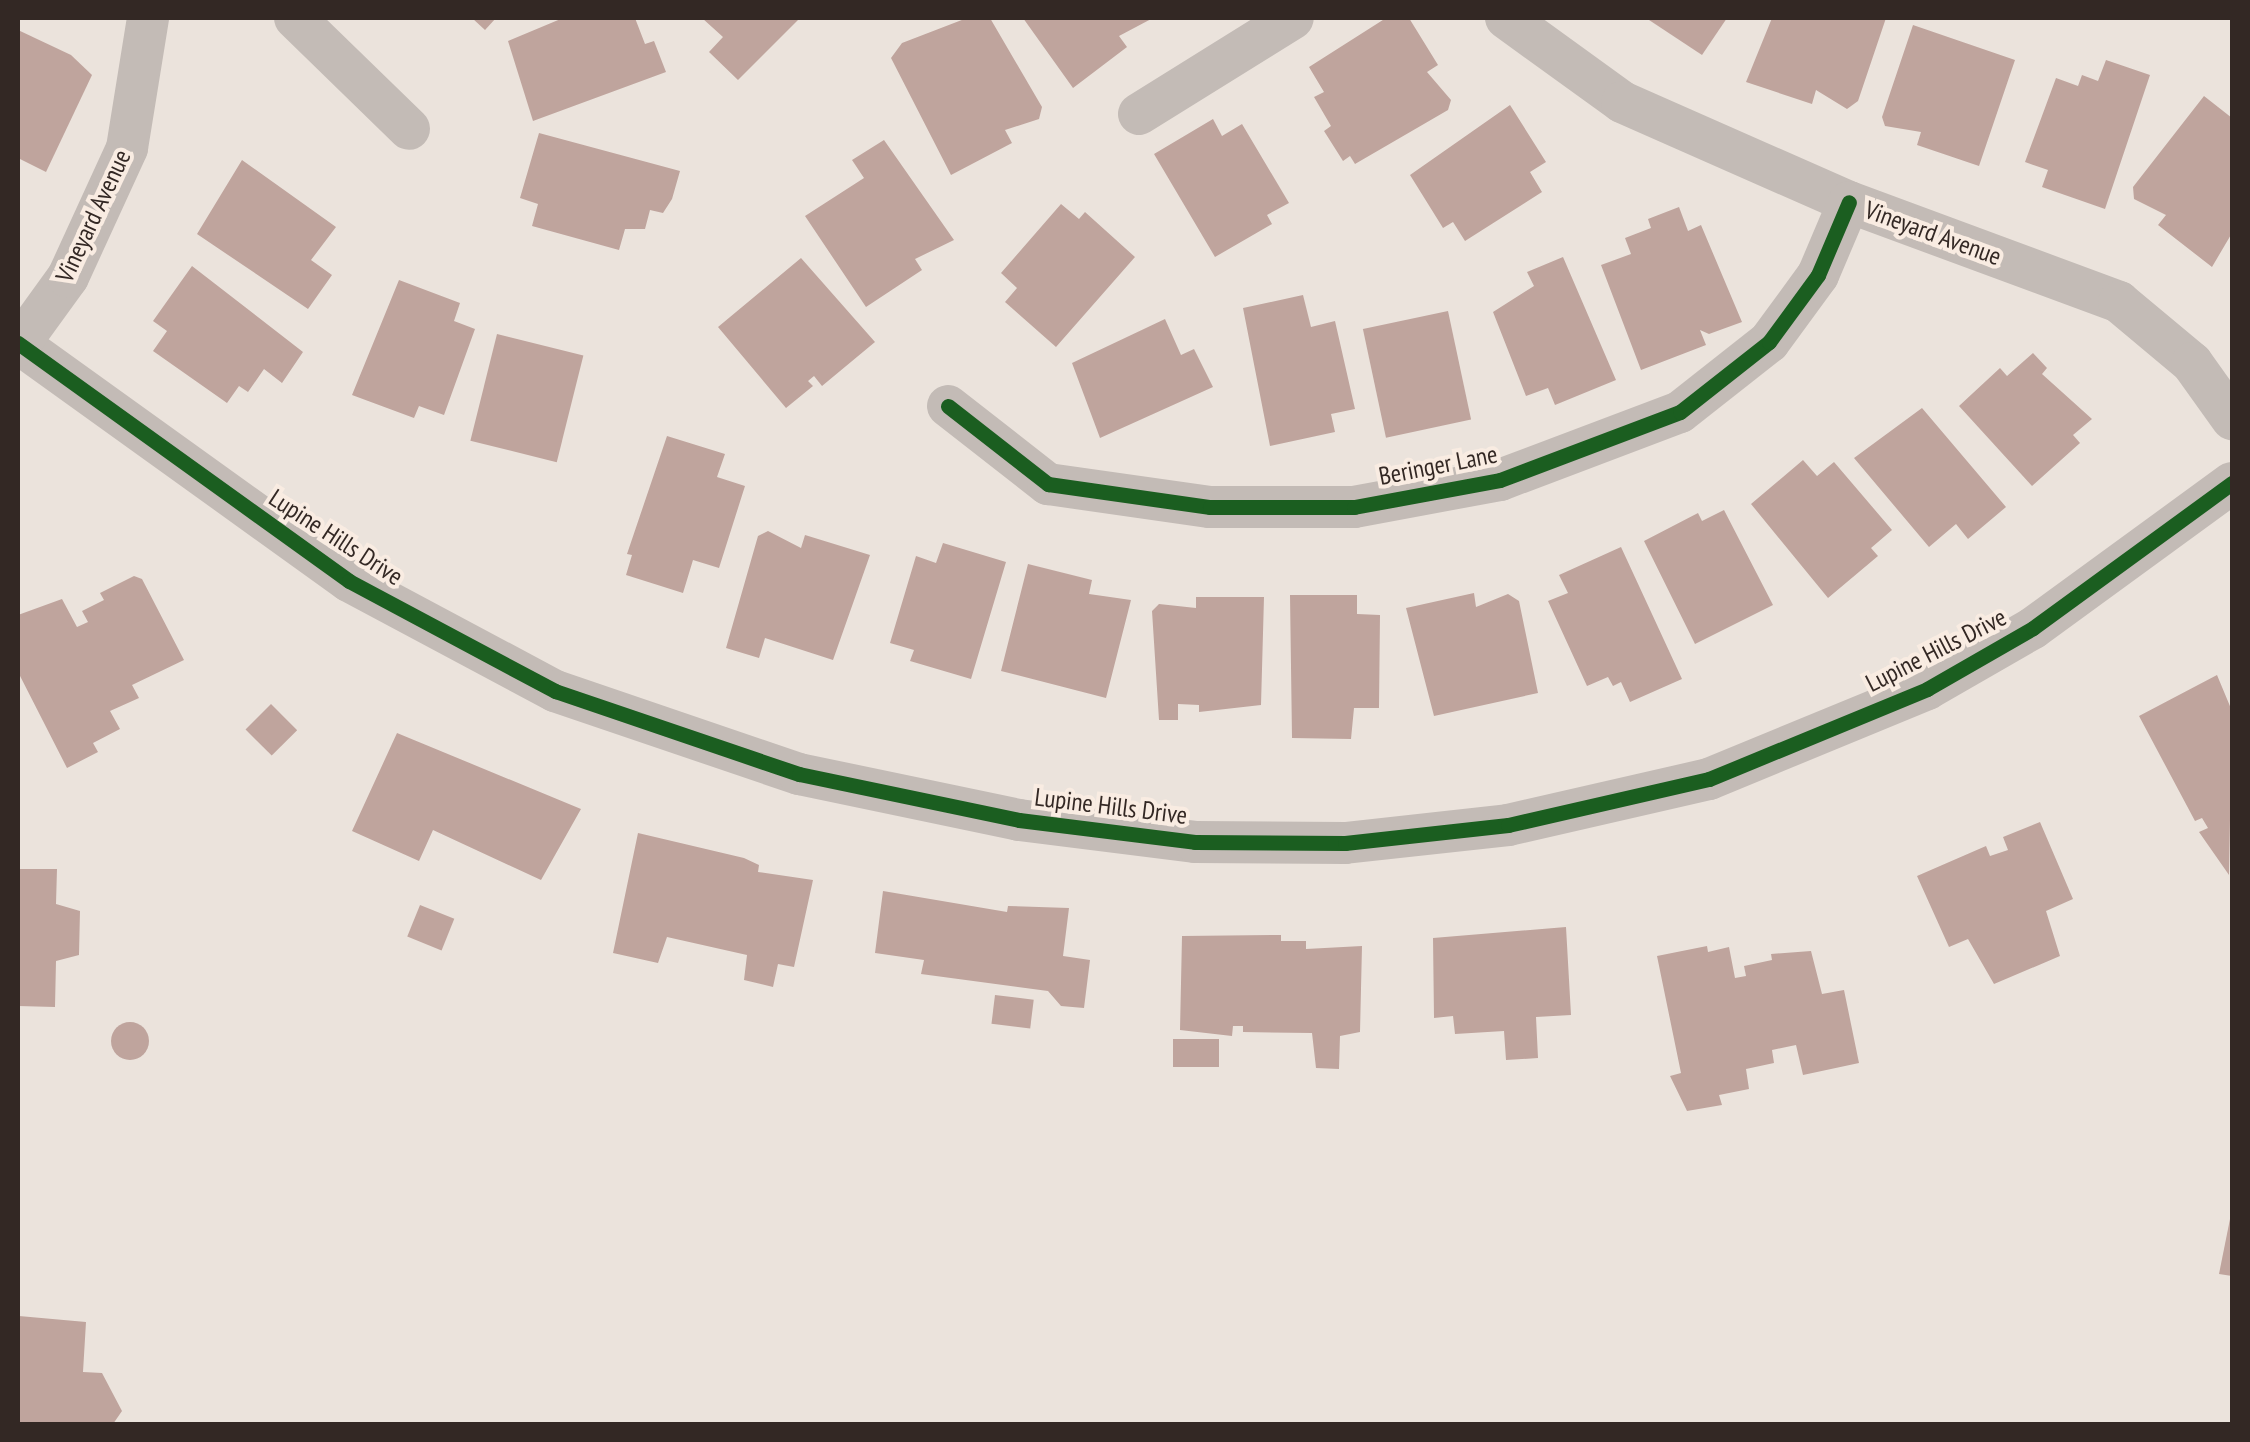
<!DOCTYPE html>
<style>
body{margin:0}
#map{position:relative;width:2250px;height:1442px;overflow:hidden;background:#ebe3dc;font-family:"PT Sans Narrow",sans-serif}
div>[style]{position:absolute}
.building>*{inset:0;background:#bfa49d;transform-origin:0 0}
.round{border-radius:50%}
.minor>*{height:42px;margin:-21px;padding:0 21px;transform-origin:21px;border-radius:21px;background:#c3bbb6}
.cycleway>*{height:15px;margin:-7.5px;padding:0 7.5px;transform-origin:7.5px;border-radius:7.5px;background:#1b5e20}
span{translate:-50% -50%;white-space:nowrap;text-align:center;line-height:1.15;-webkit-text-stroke:8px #f9ece2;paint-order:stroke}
.street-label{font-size:25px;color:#332824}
.frame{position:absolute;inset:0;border:20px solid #332824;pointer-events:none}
</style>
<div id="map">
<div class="building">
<i style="clip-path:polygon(472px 18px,496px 18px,485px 30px)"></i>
<i style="clip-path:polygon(563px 18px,635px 18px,645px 44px,654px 41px,666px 72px,533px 121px,508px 41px)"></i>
<i style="clip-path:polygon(702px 18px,800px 18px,738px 80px,709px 52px,723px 37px)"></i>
<i style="clip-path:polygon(967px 18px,990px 18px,1042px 107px,1039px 119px,1005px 130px,1012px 143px,951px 175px,891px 58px,902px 43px)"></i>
<i style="clip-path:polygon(1023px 18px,1153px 18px,1119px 36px,1127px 47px,1073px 88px)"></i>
<i style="clip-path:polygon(1386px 18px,1409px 18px,1438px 65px,1427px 72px,1451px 100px,1448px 110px,1355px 164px,1350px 156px,1343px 161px,1324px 131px,1331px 126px,1314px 97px,1324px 92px,1309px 67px)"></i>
<i style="clip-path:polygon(1646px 18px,1727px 18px,1702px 55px)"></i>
<i style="clip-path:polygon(1772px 18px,1886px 18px,1858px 101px,1847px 109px,1816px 90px,1812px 104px,1746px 82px)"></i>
<i style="clip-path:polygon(1913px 25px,2015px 60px,1979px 166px,1917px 145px,1921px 132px,1885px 126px,1882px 117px)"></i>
<i style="clip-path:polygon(18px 30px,71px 55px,92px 75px,46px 172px,18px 158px)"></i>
<i style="clip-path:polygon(2106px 60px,2150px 75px,2105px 209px,2042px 187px,2048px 170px,2025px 162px,2056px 78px,2078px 86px,2082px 75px,2098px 81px)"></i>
<i style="clip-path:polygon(2204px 96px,2232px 118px,2232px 233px,2212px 267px,2158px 225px,2166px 215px,2134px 199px,2133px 187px)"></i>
<i style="clip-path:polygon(1510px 105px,1546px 162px,1530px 172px,1542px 192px,1465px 241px,1453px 222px,1443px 228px,1410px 175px)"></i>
<i style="clip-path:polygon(1213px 119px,1222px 136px,1242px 124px,1289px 203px,1267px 215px,1272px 224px,1215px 257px,1154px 154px)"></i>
<i style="clip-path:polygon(539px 133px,680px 171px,672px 199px,663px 213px,650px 210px,645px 229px,625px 229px,619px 250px,532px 226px,538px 204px,520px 198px)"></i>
<i style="clip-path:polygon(884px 140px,954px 240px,915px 259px,922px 270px,866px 307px,805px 216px,864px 178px,852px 160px)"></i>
<i style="clip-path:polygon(242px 160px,336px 227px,311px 260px,332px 275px,308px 309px,197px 234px)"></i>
<i style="clip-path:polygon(1061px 204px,1079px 219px,1085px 212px,1135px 257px,1056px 347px,1005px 302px,1017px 288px,1001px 273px)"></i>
<i style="clip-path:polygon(1679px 207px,1688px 231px,1701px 225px,1742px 322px,1709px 334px,1700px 330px,1706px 345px,1641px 370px,1601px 265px,1631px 254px,1625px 238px,1651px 228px,1648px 219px)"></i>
<i style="clip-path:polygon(1563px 257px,1616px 380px,1555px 405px,1548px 388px,1526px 396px,1493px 312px,1534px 286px,1527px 272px)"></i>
<i style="clip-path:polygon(801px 258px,875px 342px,822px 386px,814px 376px,808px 381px,813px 386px,786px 408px,718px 327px)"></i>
<i style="clip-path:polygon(192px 266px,303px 352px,282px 383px,264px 369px,248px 392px,239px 386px,227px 403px,153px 351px,167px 331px,153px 321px)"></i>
<i style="clip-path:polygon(399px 280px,460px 303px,454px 321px,475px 329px,444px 415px,419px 406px,414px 418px,352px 395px)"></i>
<i style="clip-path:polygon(1303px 295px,1311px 327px,1335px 321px,1355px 409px,1331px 414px,1335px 432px,1270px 446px,1243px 308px)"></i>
<i style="left:1448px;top:311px;width:111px;height:87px;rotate:78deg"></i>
<i style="clip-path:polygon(1165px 319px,1181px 355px,1194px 349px,1213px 387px,1100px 438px,1072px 363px)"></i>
<i style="left:497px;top:334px;width:89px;height:110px;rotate:14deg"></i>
<i style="clip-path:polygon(2033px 353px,2047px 368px,2042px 374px,2092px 419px,2073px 435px,2080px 443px,2032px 486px,1959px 406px,2000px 368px,2007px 376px)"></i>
<i style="clip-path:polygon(1922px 408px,2006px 507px,1968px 539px,1956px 524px,1929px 547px,1854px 458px)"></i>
<i style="clip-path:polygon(667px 436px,725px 454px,717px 477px,745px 486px,719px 568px,693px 560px,683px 593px,626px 575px,632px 555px,627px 554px)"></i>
<i style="clip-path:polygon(1803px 460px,1817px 476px,1834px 462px,1892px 530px,1871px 548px,1878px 556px,1828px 598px,1751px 504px)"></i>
<i style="clip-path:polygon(1724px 510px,1773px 605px,1695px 644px,1644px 541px,1698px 513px,1702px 521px)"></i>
<i style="clip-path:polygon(768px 531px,801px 548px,805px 535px,870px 555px,833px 660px,765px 638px,759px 658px,726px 648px,758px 536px)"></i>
<i style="clip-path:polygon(943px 543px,1006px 562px,971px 679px,910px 661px,914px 650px,890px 643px,916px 556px,936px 563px)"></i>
<i style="clip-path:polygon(1621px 547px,1682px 679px,1630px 702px,1621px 682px,1613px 686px,1608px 677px,1587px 686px,1548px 601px,1568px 593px,1559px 575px)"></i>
<i style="clip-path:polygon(1028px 564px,1092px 580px,1089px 594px,1131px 600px,1106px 698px,1001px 671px)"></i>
<i style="clip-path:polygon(134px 576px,142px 579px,184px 660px,132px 685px,139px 698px,110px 711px,120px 729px,93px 743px,98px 752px,67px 768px,18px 672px,18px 615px,62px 599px,77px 627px,88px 622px,82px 611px,104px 600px,100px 593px)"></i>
<i style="clip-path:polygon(1474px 593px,1476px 607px,1508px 594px,1519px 601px,1538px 693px,1434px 716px,1406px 608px)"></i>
<i style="clip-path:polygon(1290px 595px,1357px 595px,1357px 614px,1380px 615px,1379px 708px,1354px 708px,1351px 739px,1292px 738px)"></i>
<i style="clip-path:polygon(1196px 597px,1264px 597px,1261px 705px,1199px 712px,1199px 705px,1178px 704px,1178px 720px,1159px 720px,1152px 611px,1159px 604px,1196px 608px)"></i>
<i style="clip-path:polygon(2217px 675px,2232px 711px,2229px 875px,2199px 832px,2208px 828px,2202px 818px,2195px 821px,2139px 716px)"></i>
<i style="left:271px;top:704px;width:37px;height:36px;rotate:45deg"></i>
<i style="clip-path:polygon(397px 733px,581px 809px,541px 880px,433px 830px,419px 861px,352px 831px)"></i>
<i style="clip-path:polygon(2040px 822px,2073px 899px,2046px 911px,2060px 956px,1994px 984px,1968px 939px,1949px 947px,1917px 876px,1986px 846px,1990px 856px,2008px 850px,2003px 837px)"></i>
<i style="clip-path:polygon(638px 833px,744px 858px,759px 865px,758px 872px,813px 880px,794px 967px,778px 964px,773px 987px,744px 980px,747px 955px,667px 937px,658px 963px,613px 953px)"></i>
<i style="clip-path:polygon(18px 869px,57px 869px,56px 904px,80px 911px,79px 955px,56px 961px,55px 1007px,18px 1006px)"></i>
<i style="clip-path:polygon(883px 891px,1007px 912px,1008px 906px,1069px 908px,1063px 956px,1090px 960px,1084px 1008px,1061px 1006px,1048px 991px,921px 974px,924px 960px,875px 953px)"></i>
<i style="left:420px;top:905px;width:37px;height:34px;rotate:22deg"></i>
<i style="clip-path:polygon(1566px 927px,1571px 1015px,1536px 1017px,1538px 1058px,1506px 1060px,1504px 1031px,1455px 1034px,1453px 1016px,1434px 1018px,1433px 938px)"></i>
<i style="clip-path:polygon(1281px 935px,1281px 941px,1306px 941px,1306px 949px,1362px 946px,1360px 1032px,1340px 1036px,1339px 1069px,1316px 1068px,1312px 1033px,1243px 1032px,1243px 1026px,1233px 1026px,1232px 1036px,1180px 1030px,1182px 936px)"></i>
<i style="clip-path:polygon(1707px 946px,1708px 952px,1729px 947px,1735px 978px,1746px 976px,1744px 966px,1772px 960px,1771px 954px,1811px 951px,1822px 994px,1844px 990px,1859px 1063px,1803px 1075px,1796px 1045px,1772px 1050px,1774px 1063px,1746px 1069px,1749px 1089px,1719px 1095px,1722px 1105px,1687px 1111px,1670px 1076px,1681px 1073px,1657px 956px)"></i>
<i style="left:995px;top:995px;width:39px;height:29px;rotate:7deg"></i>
<i class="round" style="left:111px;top:1022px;width:38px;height:38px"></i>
<i style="left:1173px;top:1039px;width:46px;height:28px"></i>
<i style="clip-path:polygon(2232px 1209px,2232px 1276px,2219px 1274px)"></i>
<i style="clip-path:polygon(19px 1316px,86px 1322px,83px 1372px,102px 1373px,122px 1411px,113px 1424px,18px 1424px)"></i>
</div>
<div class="minor">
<i style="left:295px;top:18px;width:159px;rotate:44.2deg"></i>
<i style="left:1506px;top:18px;width:143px;rotate:35.9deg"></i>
<i style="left:1622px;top:102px;width:248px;rotate:23.8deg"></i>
<i style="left:1849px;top:202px;width:288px;rotate:20.3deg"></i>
<i style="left:2119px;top:302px;width:95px;rotate:39.9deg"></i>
<i style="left:2192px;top:363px;width:69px;rotate:54.5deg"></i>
<i style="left:1139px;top:114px;width:181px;rotate:-31.9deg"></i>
<i style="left:18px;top:343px;width:408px;rotate:35.7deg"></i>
<i style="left:349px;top:581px;width:234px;rotate:28.1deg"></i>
<i style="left:555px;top:691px;width:258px;rotate:18.8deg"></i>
<i style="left:799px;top:774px;width:225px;rotate:11.8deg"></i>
<i style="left:1019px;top:820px;width:177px;rotate:7.1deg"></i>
<i style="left:1195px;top:842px;width:150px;rotate:0.4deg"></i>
<i style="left:1345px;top:843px;width:164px;rotate:-6.3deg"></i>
<i style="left:1508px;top:825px;width:206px;rotate:-12.9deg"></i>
<i style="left:1709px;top:779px;width:236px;rotate:-22.4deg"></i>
<i style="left:1927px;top:689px;width:122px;rotate:-29.9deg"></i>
<i style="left:2033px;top:628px;width:246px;rotate:-36.1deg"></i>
<i style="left:18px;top:346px;width:85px;rotate:-54.1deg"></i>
<i style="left:68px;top:277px;width:142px;rotate:-65.4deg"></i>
<i style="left:127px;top:148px;width:132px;rotate:-80.8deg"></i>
<i style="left:948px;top:406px;width:127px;rotate:38deg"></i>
<i style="left:1048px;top:484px;width:164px;rotate:8.1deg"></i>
<i style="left:1210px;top:507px;width:144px"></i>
<i style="left:1354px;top:507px;width:148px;rotate:-10.5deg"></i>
<i style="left:1500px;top:480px;width:192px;rotate:-20.7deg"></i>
<i style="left:1680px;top:412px;width:113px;rotate:-38.2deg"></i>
<i style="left:1769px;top:342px;width:83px;rotate:-53.8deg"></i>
<i style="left:1818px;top:275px;width:79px;rotate:-67deg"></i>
</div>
<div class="cycleway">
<i style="left:18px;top:343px;width:408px;rotate:35.7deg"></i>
<i style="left:349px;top:581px;width:234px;rotate:28.1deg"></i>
<i style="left:555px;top:691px;width:258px;rotate:18.8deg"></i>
<i style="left:799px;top:774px;width:225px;rotate:11.8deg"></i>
<i style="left:1019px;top:820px;width:177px;rotate:7.1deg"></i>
<i style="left:1195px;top:842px;width:150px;rotate:0.4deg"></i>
<i style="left:1345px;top:843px;width:164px;rotate:-6.3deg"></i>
<i style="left:1508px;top:825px;width:206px;rotate:-12.9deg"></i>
<i style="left:1709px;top:779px;width:236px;rotate:-22.4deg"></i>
<i style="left:1927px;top:689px;width:122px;rotate:-29.9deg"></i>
<i style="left:2033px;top:628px;width:246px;rotate:-36.1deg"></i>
<i style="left:948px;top:406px;width:127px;rotate:38deg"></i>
<i style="left:1048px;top:484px;width:164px;rotate:8.1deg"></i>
<i style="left:1210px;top:507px;width:144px"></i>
<i style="left:1354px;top:507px;width:148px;rotate:-10.5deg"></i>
<i style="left:1500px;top:480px;width:192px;rotate:-20.7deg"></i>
<i style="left:1680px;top:412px;width:113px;rotate:-38.2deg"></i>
<i style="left:1769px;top:342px;width:83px;rotate:-53.8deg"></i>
<i style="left:1818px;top:275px;width:79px;rotate:-67deg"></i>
</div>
<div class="street-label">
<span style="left:93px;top:216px;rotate:-65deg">Vineyard Avenue</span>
<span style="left:1933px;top:233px;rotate:20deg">Vineyard Avenue</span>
<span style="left:1438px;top:465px;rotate:-11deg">Beringer Lane</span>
<span style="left:336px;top:537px;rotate:33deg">Lupine Hills Drive</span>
<span style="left:1936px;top:650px;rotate:-27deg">Lupine Hills Drive</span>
<span style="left:1111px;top:806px;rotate:7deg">Lupine Hills Drive</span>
</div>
<div class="frame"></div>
</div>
